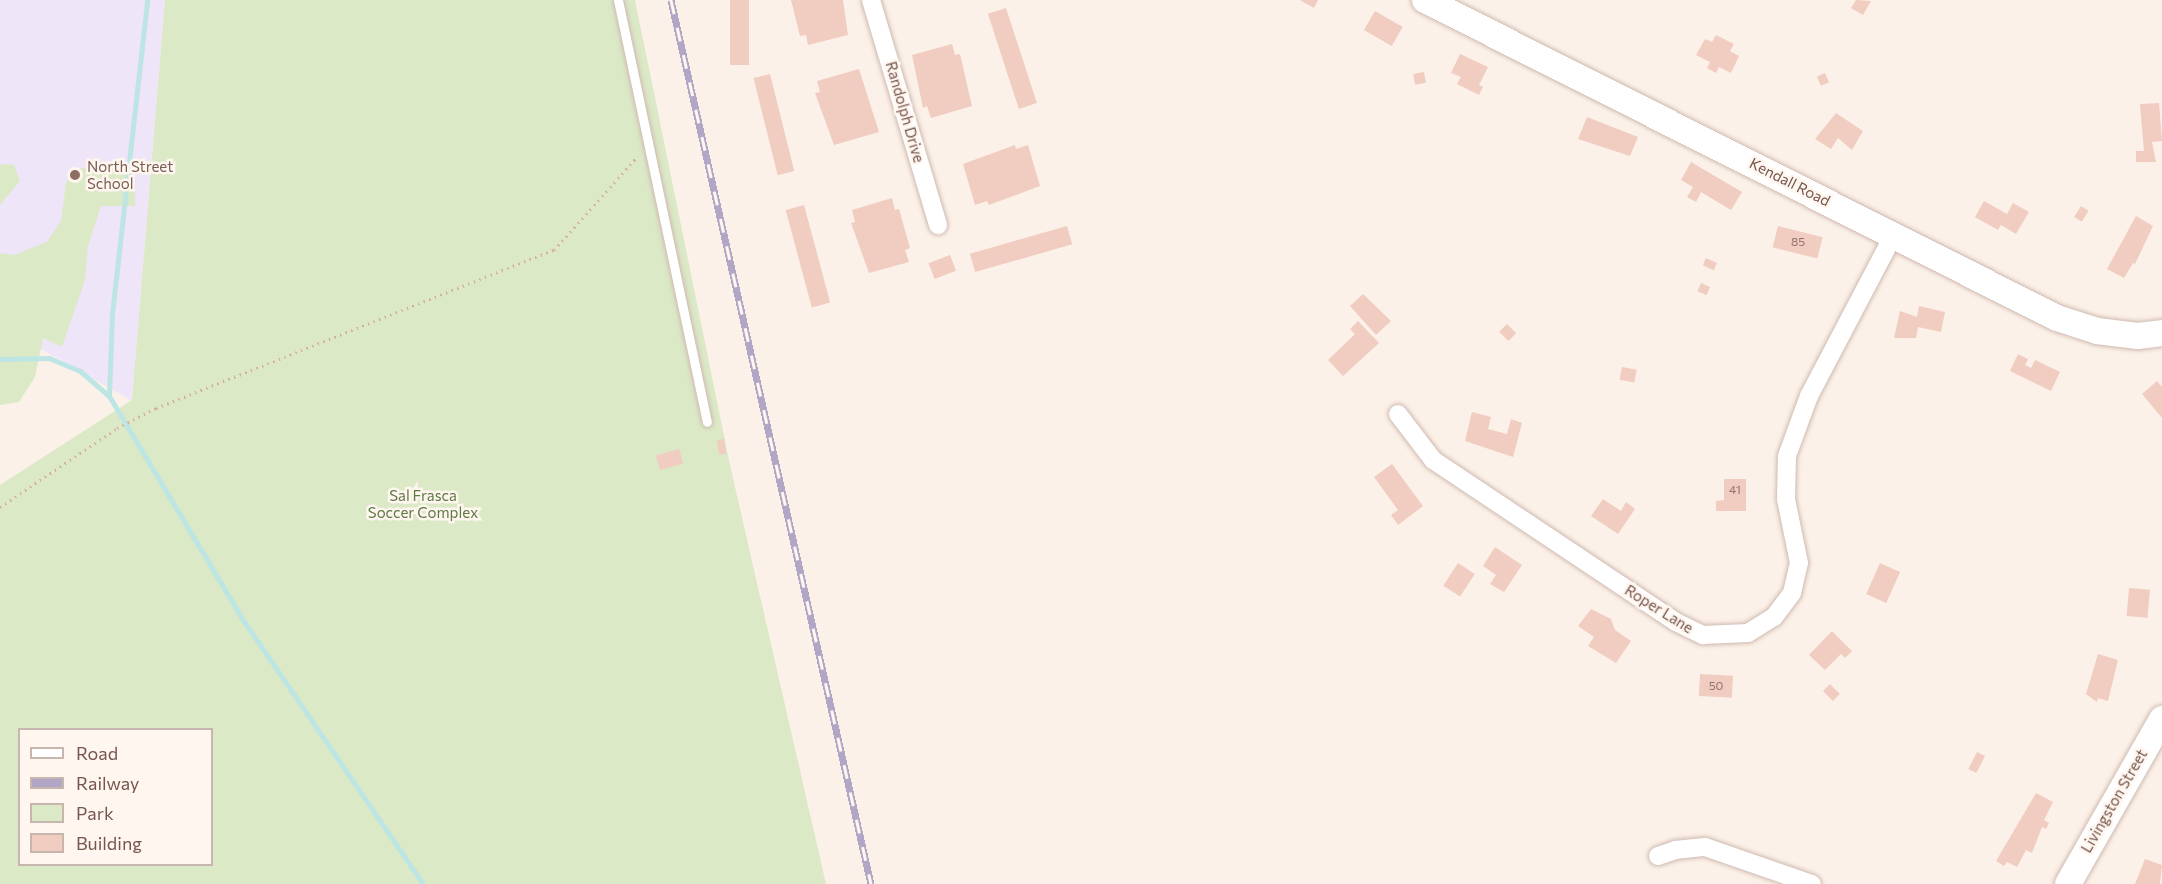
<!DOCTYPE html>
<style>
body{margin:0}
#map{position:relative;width:2162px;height:884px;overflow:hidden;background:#fcf1e8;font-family:Commissioner,sans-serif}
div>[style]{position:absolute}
.education>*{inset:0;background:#eee5f8}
.green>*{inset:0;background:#dbe9c7}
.stream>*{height:5px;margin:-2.5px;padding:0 2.5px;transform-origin:2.5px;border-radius:2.5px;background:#bde5e4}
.building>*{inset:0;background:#f0ccc1;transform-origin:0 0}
.path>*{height:3px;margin-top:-1.5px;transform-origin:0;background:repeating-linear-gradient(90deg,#d5afa4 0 1.5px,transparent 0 6px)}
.roads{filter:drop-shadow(0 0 2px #cfbab1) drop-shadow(0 0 2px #cfbab1)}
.lane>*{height:9px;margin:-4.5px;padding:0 4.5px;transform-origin:4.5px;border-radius:4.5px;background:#fff}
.street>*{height:18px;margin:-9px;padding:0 9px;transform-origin:9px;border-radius:9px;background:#fff}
.secondary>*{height:26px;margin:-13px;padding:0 13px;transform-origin:13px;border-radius:13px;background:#fff}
.rail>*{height:7px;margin-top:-3.5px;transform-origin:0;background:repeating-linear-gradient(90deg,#fef6ef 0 14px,#b2a6c6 0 28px);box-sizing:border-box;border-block:2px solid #b2a6c6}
.dots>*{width:16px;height:16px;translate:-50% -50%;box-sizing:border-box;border:3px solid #fef6ef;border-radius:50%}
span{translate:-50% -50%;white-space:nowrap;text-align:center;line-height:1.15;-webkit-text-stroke:5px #fef6ef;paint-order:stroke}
.number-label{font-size:12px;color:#94736a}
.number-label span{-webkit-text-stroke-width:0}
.street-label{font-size:15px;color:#75554d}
.education-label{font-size:15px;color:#785e54}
.left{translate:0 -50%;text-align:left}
.park-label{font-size:15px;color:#5e7a45}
.legend{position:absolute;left:18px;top:728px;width:195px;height:138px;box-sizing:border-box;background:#fef6ef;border:2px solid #c7b6ae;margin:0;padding:8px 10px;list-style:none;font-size:18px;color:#75554d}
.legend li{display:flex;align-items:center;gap:12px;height:30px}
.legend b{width:30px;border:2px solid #c7b6ae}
</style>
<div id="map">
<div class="education">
<i style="clip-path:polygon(0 0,165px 0,132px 401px,41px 349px,0 351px)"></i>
</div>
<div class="green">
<i style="clip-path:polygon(evenodd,165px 0,635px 0,730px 465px,826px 884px,0 884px,0 485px,132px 400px,165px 0,20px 730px,212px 730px,212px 864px,20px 864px,20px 730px)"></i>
<i style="clip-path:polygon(0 164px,14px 165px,20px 181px,0 205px)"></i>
<i style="clip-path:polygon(118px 165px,135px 181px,135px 206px,101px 206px,88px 246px,85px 280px,62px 347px,43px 338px,35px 377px,19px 402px,0 405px,0 253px,14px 255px,47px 242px,61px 221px,66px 183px,74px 169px)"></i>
</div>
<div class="stream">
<i style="left:0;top:359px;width:49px;rotate:-1.2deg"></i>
<i style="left:49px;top:358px;width:34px;rotate:23deg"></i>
<i style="left:80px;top:371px;width:38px;rotate:41deg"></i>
<i style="left:109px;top:396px;width:261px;rotate:59.1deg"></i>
<i style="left:243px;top:620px;width:320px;rotate:55.7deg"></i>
<i style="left:109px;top:396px;width:82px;rotate:-87.9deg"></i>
<i style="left:112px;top:314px;width:316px;rotate:-83.6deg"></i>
</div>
<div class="building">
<i style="left:730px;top:0;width:19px;height:65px"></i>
<i style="clip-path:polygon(791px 0,843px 0,848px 35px,808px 45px,806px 35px,800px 36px)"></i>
<i style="clip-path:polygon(1300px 0,1318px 0,1314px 8px)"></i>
<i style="clip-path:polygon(1856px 0,1871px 1px,1863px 15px,1851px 8px)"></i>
<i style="left:1006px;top:8px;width:100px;height:19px;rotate:72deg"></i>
<i style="left:1375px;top:11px;width:32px;height:22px;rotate:30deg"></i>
<i style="clip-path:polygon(1716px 35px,1734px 44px,1730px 51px,1739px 56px,1731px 73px,1719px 67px,1716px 73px,1707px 68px,1710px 62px,1696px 55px,1705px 39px,1712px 42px)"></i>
<i style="clip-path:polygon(952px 44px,955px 55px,960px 54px,972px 106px,931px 118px,927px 106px,923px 108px,912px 55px)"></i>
<i style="clip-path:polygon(1460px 54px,1488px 67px,1479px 85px,1483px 87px,1479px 95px,1457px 84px,1461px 77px,1451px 73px)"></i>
<i style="clip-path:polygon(859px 69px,879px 132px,834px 145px,815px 93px,820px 92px,817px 81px)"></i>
<i style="left:1424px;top:72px;width:11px;height:11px;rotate:80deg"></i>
<i style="left:1825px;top:73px;width:10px;height:9px;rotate:66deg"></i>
<i style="left:770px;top:74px;width:100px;height:17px;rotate:76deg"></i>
<i style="clip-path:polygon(2159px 103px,2162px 141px,2152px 142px,2156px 162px,2136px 162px,2136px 151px,2144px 151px,2140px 104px)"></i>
<i style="clip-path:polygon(1836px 113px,1863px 131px,1852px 150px,1838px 138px,1831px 149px,1815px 139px)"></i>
<i style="clip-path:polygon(1587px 117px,1638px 137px,1630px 156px,1578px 139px)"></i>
<i style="clip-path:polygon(1015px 145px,1016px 149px,1028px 145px,1040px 186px,989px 205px,987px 201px,975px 205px,963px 164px)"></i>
<i style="clip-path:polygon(1691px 162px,1742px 192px,1731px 210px,1701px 192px,1696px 202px,1687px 197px,1693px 187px,1681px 180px)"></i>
<i style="clip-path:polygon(892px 198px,895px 210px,899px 209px,910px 248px,905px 250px,909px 262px,869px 273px,851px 223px,855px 222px,852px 210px)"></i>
<i style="clip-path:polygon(1984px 201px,2007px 214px,2013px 203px,2029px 212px,2016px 234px,2001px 225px,1998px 230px,1975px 217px)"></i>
<i style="left:804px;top:205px;width:101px;height:19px;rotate:75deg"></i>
<i style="left:2081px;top:206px;width:9px;height:13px;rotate:32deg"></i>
<i style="clip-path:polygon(2136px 216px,2153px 226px,2135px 264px,2133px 263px,2124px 278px,2107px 269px)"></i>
<i style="left:1067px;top:226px;width:19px;height:101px;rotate:74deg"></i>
<i style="left:1778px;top:226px;width:46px;height:22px;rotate:14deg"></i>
<i style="left:950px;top:255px;width:17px;height:23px;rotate:69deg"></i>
<i style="left:1706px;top:258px;width:12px;height:8px;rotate:24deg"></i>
<i style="left:1701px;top:283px;width:10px;height:9px;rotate:24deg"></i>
<i style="clip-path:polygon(1363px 294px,1391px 321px,1376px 335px,1350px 306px)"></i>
<i style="clip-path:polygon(1919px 306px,1945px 312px,1941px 332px,1918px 327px,1916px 338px,1894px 338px,1900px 311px,1917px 317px)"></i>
<i style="clip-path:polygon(1358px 321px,1379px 343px,1343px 376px,1328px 360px,1355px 334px,1350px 329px)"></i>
<i style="left:1507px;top:324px;width:13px;height:11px;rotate:45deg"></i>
<i style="clip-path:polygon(2018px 354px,2028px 359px,2025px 365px,2031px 368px,2035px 360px,2060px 372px,2051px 391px,2010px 371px)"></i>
<i style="left:1622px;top:367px;width:15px;height:13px;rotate:11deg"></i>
<i style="clip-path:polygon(2157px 381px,2162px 387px,2162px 418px,2142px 394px)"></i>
<i style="clip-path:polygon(1472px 412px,1491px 417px,1488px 429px,1507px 434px,1511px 419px,1522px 423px,1513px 457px,1465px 441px)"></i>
<i style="left:724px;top:439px;width:15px;height:7px;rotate:82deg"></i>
<i style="left:679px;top:449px;width:15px;height:24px;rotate:74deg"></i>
<i style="clip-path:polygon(1392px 464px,1423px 506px,1398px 525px,1391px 515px,1398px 510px,1374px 477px)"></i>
<i style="clip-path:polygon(1724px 479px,1746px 479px,1746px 511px,1716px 511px,1716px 501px,1724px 500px)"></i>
<i style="clip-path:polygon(1603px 499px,1621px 511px,1626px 502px,1635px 509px,1618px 534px,1591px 516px)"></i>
<i style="clip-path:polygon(1495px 547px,1522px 565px,1504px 592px,1490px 584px,1496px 575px,1483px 566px)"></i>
<i style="left:1458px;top:563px;width:20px;height:27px;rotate:33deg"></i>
<i style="left:1880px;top:563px;width:22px;height:34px;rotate:24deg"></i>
<i style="left:2129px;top:588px;width:21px;height:28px;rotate:5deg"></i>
<i style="clip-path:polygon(1591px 609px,1611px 619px,1615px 630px,1631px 641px,1616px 663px,1588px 646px,1594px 637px,1578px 626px)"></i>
<i style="clip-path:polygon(1832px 631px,1852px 651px,1845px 658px,1841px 654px,1825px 670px,1809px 655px)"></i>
<i style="clip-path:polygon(2098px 654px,2118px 660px,2108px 701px,2098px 698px,2097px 702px,2086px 694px)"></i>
<i style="left:1700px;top:674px;width:33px;height:22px;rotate:3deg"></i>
<i style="left:1830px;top:684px;width:14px;height:10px;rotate:45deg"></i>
<i style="left:1977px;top:752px;width:9px;height:19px;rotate:27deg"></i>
<i style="clip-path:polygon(2036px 793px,2053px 802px,2044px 820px,2049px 823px,2046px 829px,2042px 827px,2032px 853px,2026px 850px,2017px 867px,2007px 862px,2004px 866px,1996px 861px)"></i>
<i style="clip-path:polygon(2145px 859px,2162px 865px,2160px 884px,2135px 884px)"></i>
</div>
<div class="path">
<i style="left:0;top:507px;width:141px;rotate:-34deg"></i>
<i style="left:117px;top:428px;width:44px;rotate:-27.1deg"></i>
<i style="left:156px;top:408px;width:428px;rotate:-21.7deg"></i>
<i style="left:554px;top:250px;width:126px;rotate:-48.2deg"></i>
</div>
<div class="roads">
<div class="lane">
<i style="left:618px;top:0;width:431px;rotate:78.1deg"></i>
</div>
<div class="street">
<i style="left:871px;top:0;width:235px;rotate:73.4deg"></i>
<i style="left:1398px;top:414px;width:58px;rotate:52.7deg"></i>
<i style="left:1433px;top:460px;width:292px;rotate:33.7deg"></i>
<i style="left:1676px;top:622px;width:30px;rotate:26deg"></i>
<i style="left:1703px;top:635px;width:45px;rotate:-2.5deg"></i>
<i style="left:1748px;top:633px;width:31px;rotate:-32deg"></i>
<i style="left:1774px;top:617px;width:30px;rotate:-53deg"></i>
<i style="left:1792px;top:593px;width:31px;rotate:-77deg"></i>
<i style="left:1799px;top:563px;width:65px;rotate:-101.5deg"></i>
<i style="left:1786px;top:499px;width:43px;rotate:-88.7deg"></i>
<i style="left:1787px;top:456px;width:64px;rotate:-69.9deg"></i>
<i style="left:1809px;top:396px;width:183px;rotate:-62.3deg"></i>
<i style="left:1658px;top:856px;width:18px;rotate:-19deg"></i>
<i style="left:1675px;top:850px;width:30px;rotate:-6deg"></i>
<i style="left:1705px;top:847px;width:113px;rotate:19.1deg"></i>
</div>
<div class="secondary">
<i style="left:1425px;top:0;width:707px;rotate:26.71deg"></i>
<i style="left:2057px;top:318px;width:42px;rotate:18deg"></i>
<i style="left:2097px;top:331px;width:41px;rotate:7deg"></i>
<i style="left:2138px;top:336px;width:24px;rotate:-7deg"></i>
<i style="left:2068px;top:884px;width:190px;rotate:-60.3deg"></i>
</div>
</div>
<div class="rail">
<i style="left:671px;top:0;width:906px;rotate:77.25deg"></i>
</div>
<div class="dots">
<i style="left:75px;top:175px;background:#8d6e63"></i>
</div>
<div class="number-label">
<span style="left:1798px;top:242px">85</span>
<span style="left:1735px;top:490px">41</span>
<span style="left:1716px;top:686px">50</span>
</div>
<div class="street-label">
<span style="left:905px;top:112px;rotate:74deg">Randolph Drive</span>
<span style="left:1790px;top:182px;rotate:27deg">Kendall Road</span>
<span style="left:1659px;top:609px;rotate:32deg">Roper Lane</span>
<span style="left:2114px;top:801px;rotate:-60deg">Livingston Street</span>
</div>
<div class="education-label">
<span class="left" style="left:87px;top:175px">North Street<br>School</span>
</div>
<div class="park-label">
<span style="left:423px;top:504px">Sal Frasca<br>Soccer Complex</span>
</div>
<ul class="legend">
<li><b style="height:8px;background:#fff"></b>Road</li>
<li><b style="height:8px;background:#b2a6c6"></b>Railway</li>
<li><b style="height:16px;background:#dbe9c7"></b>Park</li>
<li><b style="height:16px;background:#f0ccc1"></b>Building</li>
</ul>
</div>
